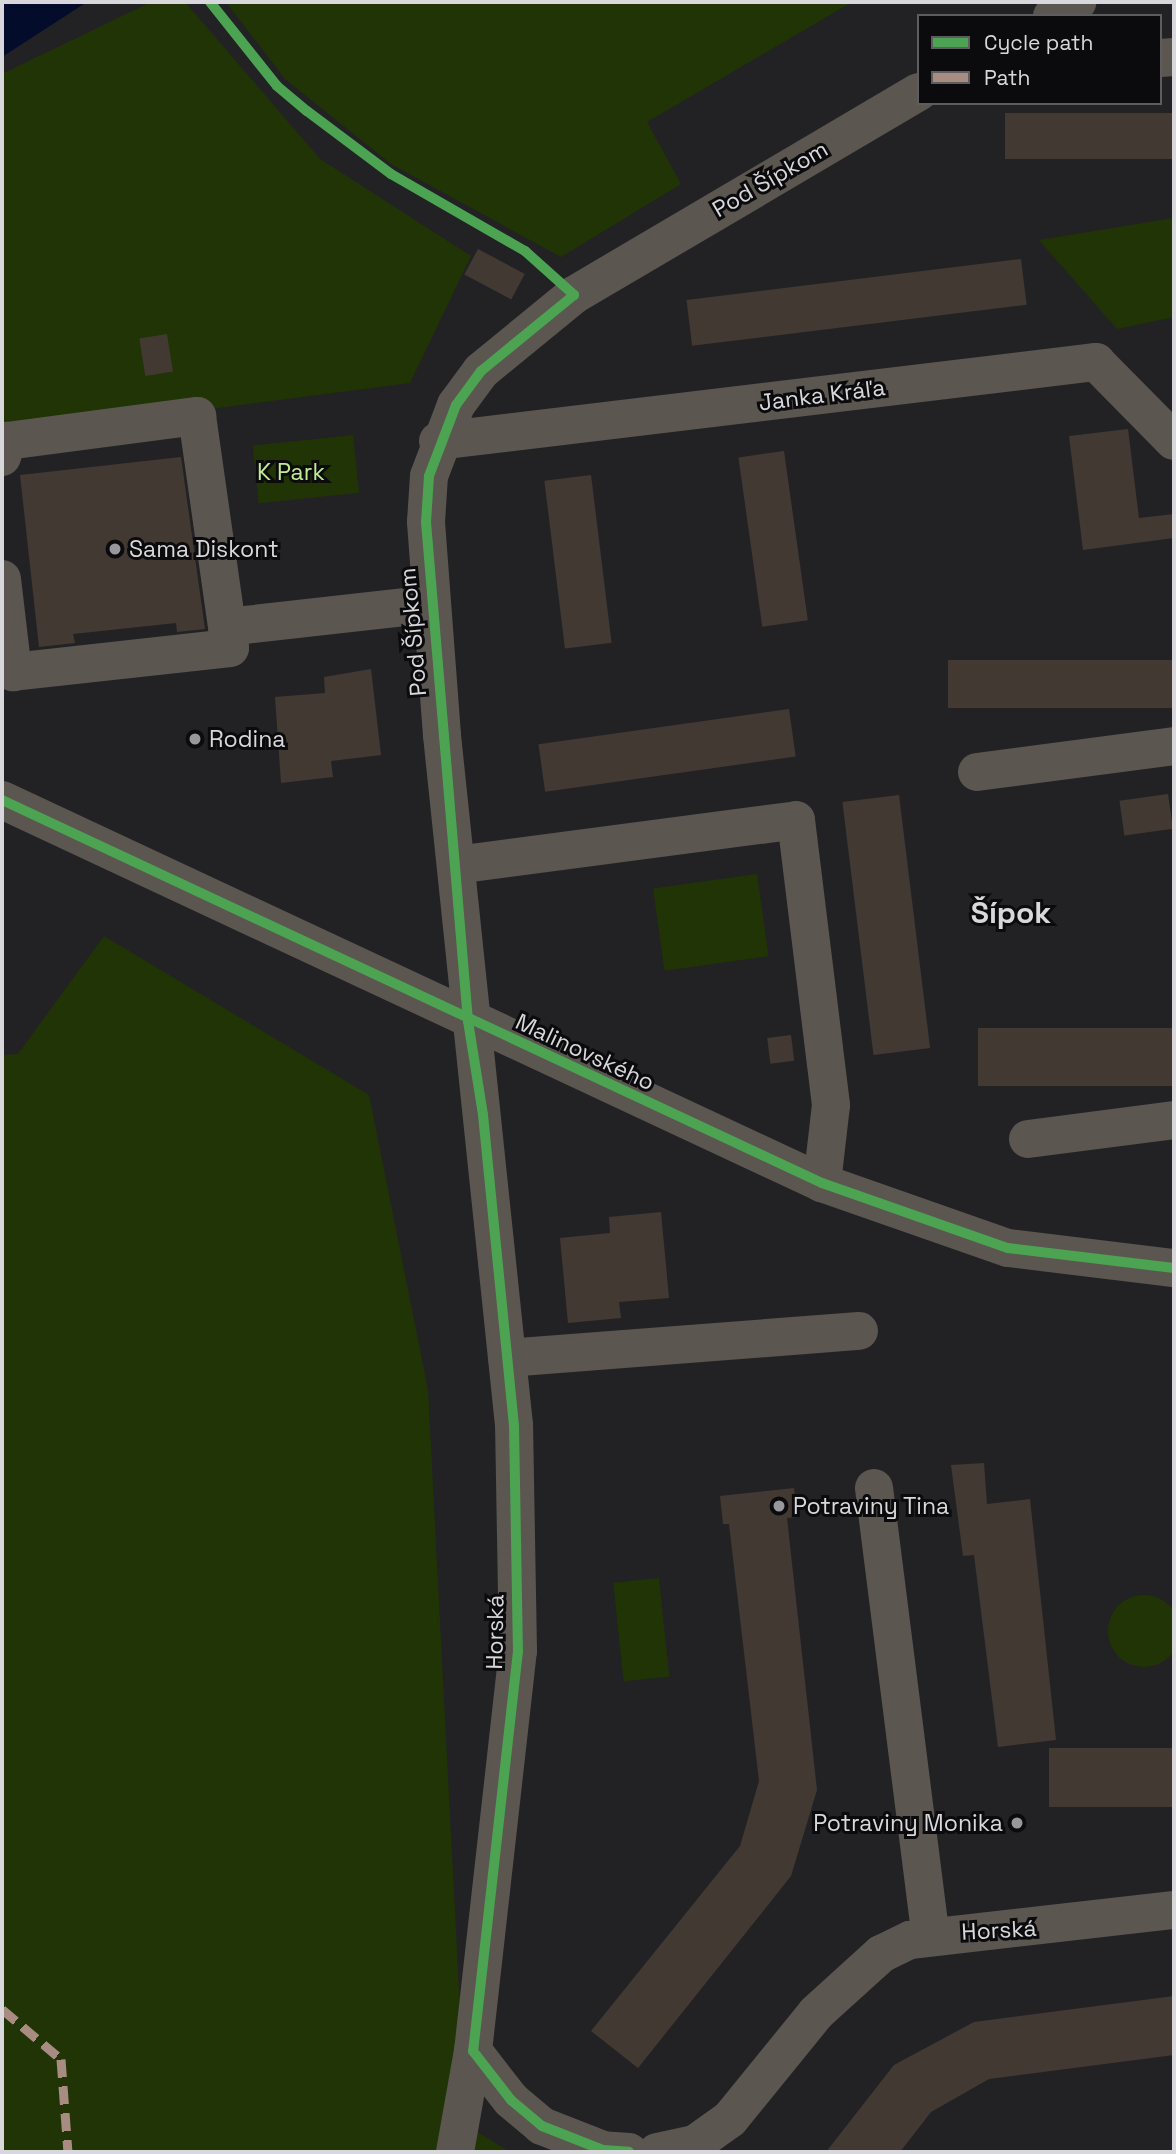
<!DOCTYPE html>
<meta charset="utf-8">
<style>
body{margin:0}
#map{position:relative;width:1176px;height:2154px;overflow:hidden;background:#222225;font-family:"Space Grotesk",sans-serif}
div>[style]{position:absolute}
.green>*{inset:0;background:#213405;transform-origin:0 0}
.round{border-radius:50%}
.water>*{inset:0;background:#030d2b}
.building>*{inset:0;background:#433933;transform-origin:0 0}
.minor>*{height:38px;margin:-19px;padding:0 19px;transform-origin:19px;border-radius:19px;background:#5b5650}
.quiet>*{height:9px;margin-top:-4.5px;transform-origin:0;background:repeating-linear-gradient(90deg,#a88b81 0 18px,transparent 0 27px)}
.cycleway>*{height:10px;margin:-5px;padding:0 5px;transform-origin:5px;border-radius:5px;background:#4ca352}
.dots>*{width:19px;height:19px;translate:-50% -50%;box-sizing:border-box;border:4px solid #0b0b0d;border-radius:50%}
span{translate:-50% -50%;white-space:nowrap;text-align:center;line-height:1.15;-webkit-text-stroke:6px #0b0b0d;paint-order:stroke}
.street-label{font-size:23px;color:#d8d8dc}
.park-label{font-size:23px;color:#c1eb93}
.poi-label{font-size:23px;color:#d8d8dc}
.left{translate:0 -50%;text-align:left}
.right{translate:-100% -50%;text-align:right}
.district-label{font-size:30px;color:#d8d8dc;font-weight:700}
.frame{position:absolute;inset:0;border:4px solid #d8d8dc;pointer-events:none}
.legend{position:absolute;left:917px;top:14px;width:245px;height:91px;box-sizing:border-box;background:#0b0b0d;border:2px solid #5d5d60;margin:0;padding:9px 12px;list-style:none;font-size:21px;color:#d8d8dc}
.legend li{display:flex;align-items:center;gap:14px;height:35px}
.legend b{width:35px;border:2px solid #5d5d60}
</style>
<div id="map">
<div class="green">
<i style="clip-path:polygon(151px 2px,185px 2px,320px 159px,471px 256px,410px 383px,2px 436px,2px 74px)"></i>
<i style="clip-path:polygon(226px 2px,852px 2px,647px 122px,681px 184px,561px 257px,391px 164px,285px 79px)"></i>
<i style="clip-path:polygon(1174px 218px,1174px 317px,1117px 329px,1039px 240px)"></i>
<i style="left:353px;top:435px;width:58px;height:101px;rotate:84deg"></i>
<i style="left:757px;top:874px;width:83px;height:105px;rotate:82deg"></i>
<i style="clip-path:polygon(104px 936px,369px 1095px,428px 1390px,466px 2125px,510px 2152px,2px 2152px,2px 1055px,18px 1054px)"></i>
<i style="left:659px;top:1578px;width:99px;height:46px;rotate:84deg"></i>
<i class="round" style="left:1108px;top:1595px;width:72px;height:72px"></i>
</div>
<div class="water">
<i style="clip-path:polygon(2px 2px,87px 2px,2px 57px)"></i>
</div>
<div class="building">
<i style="left:1174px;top:113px;width:46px;height:169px;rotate:90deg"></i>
<i style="left:478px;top:249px;width:53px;height:29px;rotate:28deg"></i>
<i style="left:1021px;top:259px;width:46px;height:337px;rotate:83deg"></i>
<i style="left:167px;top:334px;width:38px;height:28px;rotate:81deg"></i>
<i style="clip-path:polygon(1128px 429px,1139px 518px,1174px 514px,1174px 538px,1083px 550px,1069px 436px)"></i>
<i style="left:784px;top:451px;width:171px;height:46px;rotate:82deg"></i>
<i style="clip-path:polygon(181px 457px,205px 629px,177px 632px,176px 623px,73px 634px,75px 643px,39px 647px,20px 475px)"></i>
<i style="left:591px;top:475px;width:169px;height:47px;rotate:83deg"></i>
<i style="left:1174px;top:660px;width:48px;height:226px;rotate:90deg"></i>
<i style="clip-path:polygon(371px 669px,381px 755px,331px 761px,333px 777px,281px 783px,275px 697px,325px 693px,324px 677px)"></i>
<i style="left:789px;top:709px;width:48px;height:253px;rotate:82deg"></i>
<i style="left:1168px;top:794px;width:35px;height:49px;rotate:82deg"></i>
<i style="left:899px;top:795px;width:255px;height:57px;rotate:83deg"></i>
<i style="left:1174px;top:1028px;width:58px;height:196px;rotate:90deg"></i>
<i style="left:791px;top:1035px;width:26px;height:24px;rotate:83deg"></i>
<i style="clip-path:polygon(661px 1212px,669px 1298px,619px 1302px,621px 1318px,568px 1323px,560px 1238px,610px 1233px,609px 1217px)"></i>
<i style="clip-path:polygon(984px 1463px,987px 1504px,1030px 1499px,1056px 1740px,998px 1747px,974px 1555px,963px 1556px,951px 1465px)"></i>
<i style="clip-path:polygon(794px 1488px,797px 1517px,787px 1518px,817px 1790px,791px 1876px,638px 2068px,591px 2031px,740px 1846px,759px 1781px,729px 1524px,723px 1524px,720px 1496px)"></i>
<i style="left:1174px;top:1748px;width:59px;height:125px;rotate:90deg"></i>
<i style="clip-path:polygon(1174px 1996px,1174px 2055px,989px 2079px,931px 2112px,900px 2152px,826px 2152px,894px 2065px,974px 2022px)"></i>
</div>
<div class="minor">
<i style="left:1052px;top:16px;width:29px;rotate:-29deg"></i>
<i style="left:1160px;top:58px;width:14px;rotate:-4deg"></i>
<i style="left:438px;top:441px;width:663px;rotate:-6.85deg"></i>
<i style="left:1096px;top:362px;width:111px;rotate:45.4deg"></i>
<i style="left:2px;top:457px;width:17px;rotate:-73deg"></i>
<i style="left:7px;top:441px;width:192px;rotate:-7.5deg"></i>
<i style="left:197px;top:416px;width:234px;rotate:81.9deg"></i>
<i style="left:230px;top:648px;width:218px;rotate:173.7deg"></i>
<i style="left:13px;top:672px;width:12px;rotate:-160deg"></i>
<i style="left:2px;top:579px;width:94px;rotate:83.3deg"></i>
<i style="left:227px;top:627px;width:205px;rotate:-6.4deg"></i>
<i style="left:977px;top:772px;width:199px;rotate:-7.5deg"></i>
<i style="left:2px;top:800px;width:905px;rotate:25.04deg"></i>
<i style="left:822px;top:1183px;width:197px;rotate:19.3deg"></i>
<i style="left:1008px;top:1248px;width:167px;rotate:6.9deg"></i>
<i style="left:456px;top:865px;width:343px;rotate:-7.5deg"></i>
<i style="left:796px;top:820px;width:287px;rotate:83deg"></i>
<i style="left:831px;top:1105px;width:79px;rotate:96.6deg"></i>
<i style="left:1028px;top:1139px;width:147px;rotate:-7.4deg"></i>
<i style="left:507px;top:1358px;width:353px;rotate:-4.4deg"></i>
<i style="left:874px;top:1488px;width:450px;rotate:82.8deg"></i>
<i style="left:455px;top:2152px;width:103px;rotate:-79.9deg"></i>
<i style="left:629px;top:2152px;width:26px;rotate:-176deg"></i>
<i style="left:603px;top:2150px;width:66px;rotate:-158.5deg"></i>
<i style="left:542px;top:2126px;width:40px;rotate:-140deg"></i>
<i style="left:511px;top:2100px;width:62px;rotate:-127.8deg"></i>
<i style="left:473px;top:2051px;width:403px;rotate:-83.6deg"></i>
<i style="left:518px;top:1651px;width:226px;rotate:-91deg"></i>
<i style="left:514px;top:1425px;width:694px;rotate:-95.96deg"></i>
<i style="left:442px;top:735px;width:214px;rotate:-94.3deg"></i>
<i style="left:426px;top:522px;width:46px;rotate:-86.3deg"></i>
<i style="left:429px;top:476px;width:76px;rotate:-69.2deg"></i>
<i style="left:456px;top:405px;width:42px;rotate:-53.7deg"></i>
<i style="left:481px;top:371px;width:120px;rotate:-39.3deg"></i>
<i style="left:574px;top:295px;width:400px;rotate:-30.5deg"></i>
<i style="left:657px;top:2152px;width:39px;rotate:-12deg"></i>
<i style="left:695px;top:2144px;width:43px;rotate:-35.5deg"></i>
<i style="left:730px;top:2119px;width:136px;rotate:-50.9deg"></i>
<i style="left:816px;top:2013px;width:88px;rotate:-42.2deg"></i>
<i style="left:881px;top:1954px;width:32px;rotate:-26deg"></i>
<i style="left:910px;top:1940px;width:266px;rotate:-6.5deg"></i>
</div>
<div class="quiet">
<i style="left:2px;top:2009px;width:77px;rotate:40.3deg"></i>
<i style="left:61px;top:2059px;width:93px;rotate:85.7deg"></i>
</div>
<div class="cycleway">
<i style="left:210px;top:2px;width:107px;rotate:51.4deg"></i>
<i style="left:277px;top:86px;width:39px;rotate:40deg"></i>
<i style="left:307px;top:111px;width:105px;rotate:36.9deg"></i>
<i style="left:391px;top:174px;width:155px;rotate:29.9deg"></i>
<i style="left:525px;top:251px;width:66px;rotate:41.9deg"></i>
<i style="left:574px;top:295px;width:120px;rotate:140.7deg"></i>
<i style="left:481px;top:371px;width:42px;rotate:126.3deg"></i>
<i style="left:456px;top:405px;width:76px;rotate:110.8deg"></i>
<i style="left:429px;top:476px;width:46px;rotate:93.7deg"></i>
<i style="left:426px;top:522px;width:501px;rotate:85.19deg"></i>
<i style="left:468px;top:1021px;width:95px;rotate:80.9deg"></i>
<i style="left:483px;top:1115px;width:312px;rotate:84.3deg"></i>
<i style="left:514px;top:1425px;width:226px;rotate:89deg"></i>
<i style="left:518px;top:1651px;width:403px;rotate:96.4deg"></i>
<i style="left:473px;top:2051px;width:62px;rotate:52.2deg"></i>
<i style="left:511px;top:2100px;width:40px;rotate:40deg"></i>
<i style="left:542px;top:2126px;width:66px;rotate:21.5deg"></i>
<i style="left:603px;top:2150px;width:26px;rotate:4deg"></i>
<i style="left:2px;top:800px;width:905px;rotate:25.04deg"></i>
<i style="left:822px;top:1183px;width:197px;rotate:19.3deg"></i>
<i style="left:1008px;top:1248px;width:167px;rotate:6.9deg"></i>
</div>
<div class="dots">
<i style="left:115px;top:549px;background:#98989c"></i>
<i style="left:195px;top:739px;background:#98989c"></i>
<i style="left:779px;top:1506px;background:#98989c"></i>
<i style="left:1017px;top:1823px;background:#98989c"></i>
</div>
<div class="street-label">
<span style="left:770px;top:179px;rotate:-30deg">Pod Šípkom</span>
<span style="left:822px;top:395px;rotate:-7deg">Janka Kráľa</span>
<span style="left:413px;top:632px;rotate:-95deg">Pod Šípkom</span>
<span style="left:585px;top:1052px;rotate:25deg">Malinovského</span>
<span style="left:495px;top:1632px;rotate:-89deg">Horská</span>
<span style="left:999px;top:1930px;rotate:-3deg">Horská</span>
</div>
<div class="park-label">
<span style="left:291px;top:472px">K Park</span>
</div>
<div class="poi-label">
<span class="left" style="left:129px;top:549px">Sama Diskont</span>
<span class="left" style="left:209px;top:739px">Rodina</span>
<span class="left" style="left:793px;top:1506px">Potraviny Tina</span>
<span class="right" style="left:1003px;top:1823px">Potraviny Monika</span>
</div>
<div class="district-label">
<span style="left:1011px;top:913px">Šípok</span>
</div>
<div class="frame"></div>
<ul class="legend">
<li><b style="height:9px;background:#4ca352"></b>Cycle path</li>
<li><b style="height:9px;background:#a88b81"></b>Path</li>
</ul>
</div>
